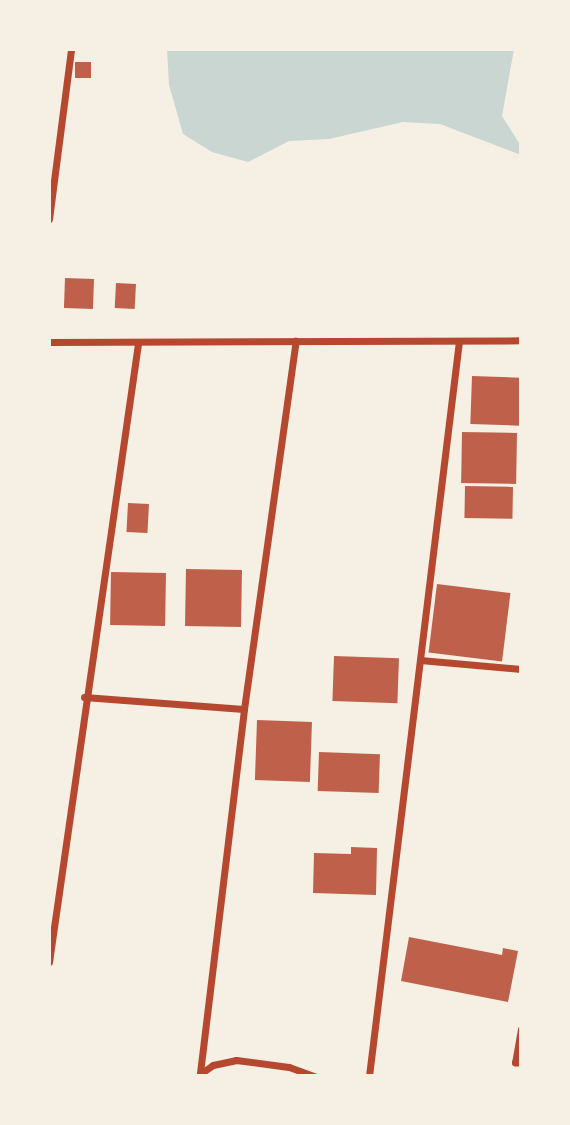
<!DOCTYPE html>
<style>
body{margin:0}
#map{position:relative;width:570px;height:1125px;overflow:hidden;background:#f6efe4;font-family:Manrope,sans-serif}
div>[style]{position:absolute}
.water>*{inset:0;background:#c9d6d2}
.building>*{inset:0;background:#bf614a;transform-origin:0 0}
.minor>*{height:7px;margin:-3.5px;padding:0 3.5px;transform-origin:3.5px;border-radius:3.5px;background:#b5482f}
span{translate:-50% -50%;white-space:nowrap;text-align:center;line-height:1.15;-webkit-text-stroke:5px #f6efe4;paint-order:stroke}
.frame{position:absolute;inset:0;border:51px solid #f6efe4;pointer-events:none}
</style>
<div id="map">
<div class="water">
<i style="clip-path:polygon(167px 49px,514px 49px,502px 116px,521px 146px,521px 155px,440px 124px,403px 122px,329px 139px,289px 141px,248px 162px,212px 152px,183px 134px,169px 85px)"></i>
</div>
<div class="building">
<i style="left:75px;top:62px;width:16px;height:16px"></i>
<i style="left:65px;top:278px;width:29px;height:30px;rotate:2deg"></i>
<i style="left:116px;top:283px;width:20px;height:25px;rotate:3deg"></i>
<i style="left:472px;top:376px;width:49px;height:48px;rotate:2deg"></i>
<i style="left:462px;top:432px;width:55px;height:51px;rotate:1deg"></i>
<i style="left:465px;top:486px;width:48px;height:32px;rotate:1deg"></i>
<i style="left:128px;top:503px;width:21px;height:29px;rotate:3deg"></i>
<i style="left:186px;top:569px;width:56px;height:57px;rotate:1deg"></i>
<i style="left:111px;top:572px;width:55px;height:53px;rotate:1deg"></i>
<i style="left:437px;top:584px;width:74px;height:69px;rotate:7deg"></i>
<i style="left:334px;top:656px;width:65px;height:45px;rotate:2deg"></i>
<i style="left:257px;top:720px;width:55px;height:60px;rotate:2deg"></i>
<i style="left:319px;top:752px;width:61px;height:39px;rotate:2deg"></i>
<i style="clip-path:polygon(351px 847px,377px 848px,376px 895px,313px 893px,314px 853px,351px 854px)"></i>
<i style="clip-path:polygon(409px 937px,502px 955px,503px 948px,518px 951px,508px 1002px,401px 981px)"></i>
</div>
<div class="minor">
<i style="left:49px;top:219px;width:171px;rotate:-82.6deg"></i>
<i style="left:49px;top:342px;width:472px;rotate:-0.2deg"></i>
<i style="left:420px;top:660px;width:101px;rotate:5.1deg"></i>
<i style="left:84px;top:697px;width:160px;rotate:4.3deg"></i>
<i style="left:49px;top:962px;width:624px;rotate:-81.81deg"></i>
<i style="left:521px;top:1029px;width:34px;rotate:100deg"></i>
<i style="left:515px;top:1062px;width:6px;rotate:9deg"></i>
<i style="left:200px;top:1073px;width:367px;rotate:-83.1deg"></i>
<i style="left:244px;top:709px;width:372px;rotate:-82deg"></i>
<i style="left:200px;top:1074px;width:16px;rotate:-35deg"></i>
<i style="left:213px;top:1065px;width:24px;rotate:-12deg"></i>
<i style="left:236px;top:1060px;width:53px;rotate:7.5deg"></i>
<i style="left:289px;top:1067px;width:27px;rotate:20deg"></i>
<i style="left:369px;top:1076px;width:740px;rotate:-83.02deg"></i>
</div>
<div class="frame"></div>
</div>
